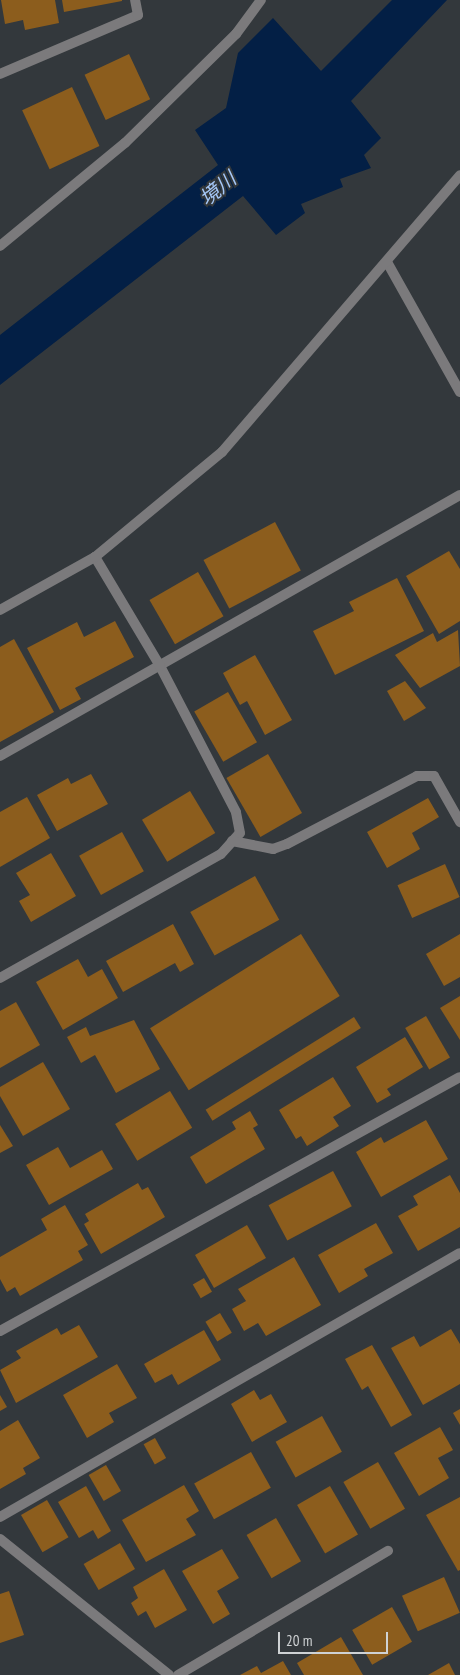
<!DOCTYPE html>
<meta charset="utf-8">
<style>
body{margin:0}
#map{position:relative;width:460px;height:1675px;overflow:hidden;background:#33383c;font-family:"PT Sans Narrow","Noto Sans JP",sans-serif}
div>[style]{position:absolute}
.water>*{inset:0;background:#031f45}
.building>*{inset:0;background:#8c5d1d;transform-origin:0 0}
.minor>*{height:10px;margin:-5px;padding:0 5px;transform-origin:5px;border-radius:5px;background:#7b7a7c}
.tertiary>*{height:10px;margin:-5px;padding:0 5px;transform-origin:5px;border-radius:5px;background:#7b7a7c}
span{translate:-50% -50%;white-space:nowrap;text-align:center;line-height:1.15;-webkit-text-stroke:4px #33383c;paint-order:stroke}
.water-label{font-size:20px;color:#a6c8f8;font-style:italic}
.scale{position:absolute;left:278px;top:1632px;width:110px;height:22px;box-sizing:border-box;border:2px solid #cfd2d4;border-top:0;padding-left:6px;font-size:15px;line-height:18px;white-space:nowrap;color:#cfd2d4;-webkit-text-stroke:4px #33383c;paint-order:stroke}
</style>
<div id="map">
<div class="water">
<i style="clip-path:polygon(392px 0,447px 0,351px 101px,381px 138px,364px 155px,371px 168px,340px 179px,343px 187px,301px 204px,305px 213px,276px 235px,243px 196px,0 385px,0 335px,218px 165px,195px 130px,226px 108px,238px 53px,273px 18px,321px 71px)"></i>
</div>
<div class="building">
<i style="clip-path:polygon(1px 0,55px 0,59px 23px,25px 30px,23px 20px,5px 24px)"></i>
<i style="clip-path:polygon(62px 0,122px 0,122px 1px,64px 12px)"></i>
<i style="left:129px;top:54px;width:50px;height:49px;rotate:65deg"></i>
<i style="left:72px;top:87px;width:65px;height:55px;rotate:65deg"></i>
<i style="left:275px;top:522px;width:55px;height:81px;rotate:62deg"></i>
<i style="clip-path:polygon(449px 551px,460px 569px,460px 621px,439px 634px,406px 576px)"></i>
<i style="left:198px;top:572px;width:51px;height:56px;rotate:60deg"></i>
<i style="clip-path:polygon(397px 578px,424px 631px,335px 675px,313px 631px,354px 611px,349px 602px)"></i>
<i style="clip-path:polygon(115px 621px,134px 657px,75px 688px,81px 699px,60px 710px,27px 648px,77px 622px,84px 637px)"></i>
<i style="clip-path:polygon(458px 630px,460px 666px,420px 688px,395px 655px,433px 633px,437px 642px)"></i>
<i style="clip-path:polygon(14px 639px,54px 712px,0 742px,0 647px)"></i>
<i style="clip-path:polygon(255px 655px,292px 720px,265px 735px,247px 701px,240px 705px,223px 673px)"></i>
<i style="clip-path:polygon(405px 681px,426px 708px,404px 721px,387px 691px)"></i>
<i style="left:228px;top:692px;width:58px;height:39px;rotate:60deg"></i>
<i style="left:268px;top:754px;width:68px;height:48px;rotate:60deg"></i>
<i style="clip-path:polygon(91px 774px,108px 804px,57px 831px,37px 795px,68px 778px,71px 784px)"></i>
<i style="left:190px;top:791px;width:49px;height:56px;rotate:59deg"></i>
<i style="clip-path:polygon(27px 797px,50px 838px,0 867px,0 812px)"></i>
<i style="clip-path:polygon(428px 798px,439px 817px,412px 833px,420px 849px,387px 868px,367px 832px)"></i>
<i style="left:122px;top:832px;width:45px;height:49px;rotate:61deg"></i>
<i style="clip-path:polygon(51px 853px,76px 896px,31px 922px,19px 901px,30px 895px,16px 873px)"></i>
<i style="left:445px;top:864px;width:36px;height:52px;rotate:66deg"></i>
<i style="left:255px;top:876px;width:50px;height:74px;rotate:61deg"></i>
<i style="clip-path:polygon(173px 924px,194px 964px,180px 972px,175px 963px,123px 992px,106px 961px)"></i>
<i style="left:301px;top:934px;width:73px;height:178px;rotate:58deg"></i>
<i style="clip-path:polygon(460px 934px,460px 977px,444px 986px,426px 954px)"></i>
<i style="clip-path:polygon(78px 959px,88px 977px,102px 969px,118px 998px,63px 1030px,36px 982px)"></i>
<i style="clip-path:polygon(460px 996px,460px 1040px,440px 1008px)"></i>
<i style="clip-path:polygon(16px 1002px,40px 1045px,0 1068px,0 1011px)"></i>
<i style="left:426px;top:1016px;width:48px;height:24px;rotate:60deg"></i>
<i style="left:354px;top:1017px;width:13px;height:175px;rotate:58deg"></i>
<i style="clip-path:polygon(134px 1020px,160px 1069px,116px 1093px,95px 1055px,81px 1063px,67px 1037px,86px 1027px,90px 1036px)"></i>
<i style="clip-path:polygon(405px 1037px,423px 1067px,387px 1089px,391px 1095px,377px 1103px,356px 1067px)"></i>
<i style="clip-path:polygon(43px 1062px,70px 1109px,23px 1136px,0 1096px,0 1087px)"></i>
<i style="clip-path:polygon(333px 1077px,351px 1106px,333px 1117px,339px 1126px,307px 1146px,301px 1136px,296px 1139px,279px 1110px)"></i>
<i style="left:170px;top:1091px;width:43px;height:64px;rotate:59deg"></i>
<i style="clip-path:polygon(250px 1111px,258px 1125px,253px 1128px,265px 1149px,206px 1184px,190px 1157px,236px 1129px,232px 1122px)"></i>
<i style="clip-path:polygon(426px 1120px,448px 1159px,381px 1197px,356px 1152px,381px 1137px,384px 1143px)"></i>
<i style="clip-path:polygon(0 1125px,13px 1146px,0 1153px)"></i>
<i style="clip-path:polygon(58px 1147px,70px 1168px,102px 1150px,113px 1169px,49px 1205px,26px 1165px)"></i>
<i style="left:333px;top:1171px;width:40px;height:73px;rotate:62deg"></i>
<i style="clip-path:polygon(450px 1175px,460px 1193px,460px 1227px,418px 1251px,398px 1216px,418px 1205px,413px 1196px)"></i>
<i style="clip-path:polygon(138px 1183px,142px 1190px,148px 1187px,165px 1217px,101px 1254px,84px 1224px,89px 1221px,85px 1214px)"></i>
<i style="clip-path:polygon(65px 1205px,88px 1245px,78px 1251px,83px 1260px,20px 1296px,15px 1287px,7px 1292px,0 1279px,0 1257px,47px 1230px,41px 1219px)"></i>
<i style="clip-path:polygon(376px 1223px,393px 1253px,364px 1269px,368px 1276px,339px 1293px,318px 1255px)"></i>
<i style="left:247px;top:1225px;width:38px;height:60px;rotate:60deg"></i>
<i style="clip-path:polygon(294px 1257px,321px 1305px,266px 1336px,258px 1323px,244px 1331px,232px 1309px,246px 1301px,238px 1289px)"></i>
<i style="left:204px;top:1278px;width:16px;height:13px;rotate:60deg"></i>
<i style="left:220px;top:1313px;width:23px;height:17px;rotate:59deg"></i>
<i style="clip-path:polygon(79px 1325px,98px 1357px,16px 1403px,0 1370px,21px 1358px,16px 1351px,57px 1328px,61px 1335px)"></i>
<i style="clip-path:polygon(451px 1329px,460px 1344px,460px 1384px,423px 1405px,391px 1348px,414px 1336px,420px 1347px)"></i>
<i style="clip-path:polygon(204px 1330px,221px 1360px,178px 1385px,172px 1374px,155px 1383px,144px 1364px)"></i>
<i style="clip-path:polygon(372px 1345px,412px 1415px,391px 1427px,368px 1386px,362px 1390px,345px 1359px)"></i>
<i style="clip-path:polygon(117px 1364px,137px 1398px,109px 1413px,114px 1422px,87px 1438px,63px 1395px)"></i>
<i style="clip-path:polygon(254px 1390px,260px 1400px,271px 1394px,287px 1422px,252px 1442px,231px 1404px)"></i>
<i style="clip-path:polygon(0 1395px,7px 1407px,0 1411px)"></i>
<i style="clip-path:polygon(460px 1409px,460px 1425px,453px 1413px)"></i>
<i style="left:322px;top:1416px;width:41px;height:53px;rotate:61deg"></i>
<i style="clip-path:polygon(18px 1420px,40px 1458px,23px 1468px,26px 1474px,0 1489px,0 1431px)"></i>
<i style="clip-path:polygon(440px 1427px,453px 1450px,438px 1458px,449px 1478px,419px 1496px,394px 1453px)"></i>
<i style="left:155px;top:1438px;width:23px;height:13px;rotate:61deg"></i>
<i style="left:251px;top:1452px;width:41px;height:65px;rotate:61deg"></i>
<i style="left:378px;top:1462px;width:54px;height:40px;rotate:60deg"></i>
<i style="left:106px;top:1465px;width:30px;height:20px;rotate:60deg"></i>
<i style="clip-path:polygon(184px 1485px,199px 1511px,186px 1519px,196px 1535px,146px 1562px,122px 1520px)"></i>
<i style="clip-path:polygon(86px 1486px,111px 1531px,98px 1539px,93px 1530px,79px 1538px,58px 1502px)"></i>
<i style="left:330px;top:1486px;width:56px;height:38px;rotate:60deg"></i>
<i style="clip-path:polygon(460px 1497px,460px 1570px,458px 1571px,426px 1515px)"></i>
<i style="left:47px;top:1500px;width:43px;height:30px;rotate:60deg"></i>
<i style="left:276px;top:1518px;width:50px;height:34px;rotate:60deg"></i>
<i style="left:120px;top:1543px;width:30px;height:42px;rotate:60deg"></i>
<i style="clip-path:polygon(222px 1549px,239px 1578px,217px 1591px,230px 1614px,213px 1624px,182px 1571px)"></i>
<i style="clip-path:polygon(164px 1569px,187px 1610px,155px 1628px,146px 1611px,138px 1616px,131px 1603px,138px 1598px,133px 1587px)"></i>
<i style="left:444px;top:1577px;width:39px;height:46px;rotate:66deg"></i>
<i style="clip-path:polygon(9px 1591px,24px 1635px,0 1643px,0 1594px)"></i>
<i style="left:392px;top:1607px;width:40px;height:46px;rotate:60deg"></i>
<i style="clip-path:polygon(341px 1637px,363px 1675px,304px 1675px,297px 1663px)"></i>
<i style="clip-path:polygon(283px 1661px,291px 1675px,240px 1675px,257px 1666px,261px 1673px)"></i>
<i style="clip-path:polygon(449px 1663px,455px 1675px,428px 1675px)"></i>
</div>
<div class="minor">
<i style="left:0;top:74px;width:150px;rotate:-23.1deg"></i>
<i style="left:138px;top:15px;width:15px;rotate:-101deg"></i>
<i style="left:0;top:246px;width:162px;rotate:-39.5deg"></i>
<i style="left:125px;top:143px;width:156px;rotate:-44.5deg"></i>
<i style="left:236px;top:34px;width:42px;rotate:-53.7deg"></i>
<i style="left:387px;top:262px;width:149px;rotate:60.7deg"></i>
<i style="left:0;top:756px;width:529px;rotate:-29.57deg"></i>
<i style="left:232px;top:841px;width:42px;rotate:11deg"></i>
<i style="left:273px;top:849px;width:15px;rotate:-20deg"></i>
<i style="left:287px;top:844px;width:147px;rotate:-27.6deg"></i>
<i style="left:417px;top:776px;width:17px"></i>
<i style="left:434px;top:776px;width:53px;rotate:60.5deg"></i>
<i style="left:0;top:978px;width:253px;rotate:-29.3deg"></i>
<i style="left:221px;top:854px;width:28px;rotate:-48deg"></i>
<i style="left:240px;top:833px;width:21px;rotate:-101deg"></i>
<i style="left:236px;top:812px;width:165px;rotate:-117.5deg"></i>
<i style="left:160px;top:666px;width:127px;rotate:-120.8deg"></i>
<i style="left:0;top:1331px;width:525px;rotate:-28.91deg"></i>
<i style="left:0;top:1517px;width:530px;rotate:-29.85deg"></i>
<i style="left:0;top:1539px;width:217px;rotate:38.8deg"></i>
<i style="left:178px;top:1675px;width:244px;rotate:-30.6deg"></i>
</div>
<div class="tertiary">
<i style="left:0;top:610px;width:109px;rotate:-29.2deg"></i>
<i style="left:95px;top:557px;width:165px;rotate:-39.6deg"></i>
<i style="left:222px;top:452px;width:365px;rotate:-49.3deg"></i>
</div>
<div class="water-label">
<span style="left:218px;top:189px;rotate:-39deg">境川</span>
</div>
<div class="scale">20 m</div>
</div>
